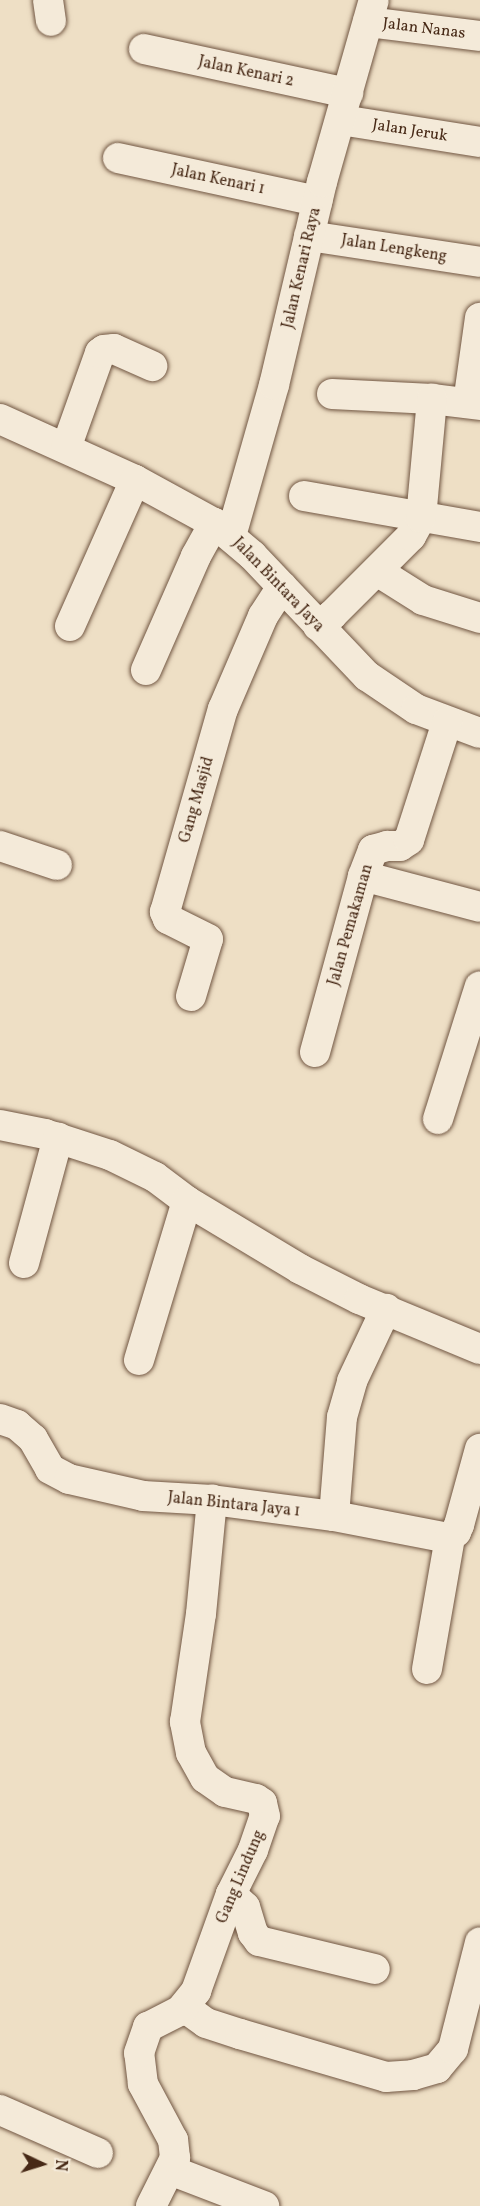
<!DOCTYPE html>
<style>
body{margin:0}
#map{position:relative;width:480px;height:2206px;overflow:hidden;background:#eedfc5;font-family:Vollkorn,serif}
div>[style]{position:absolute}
.roads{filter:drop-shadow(0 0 2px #715642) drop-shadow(0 0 2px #715642)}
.minor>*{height:30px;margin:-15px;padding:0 15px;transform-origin:15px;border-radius:15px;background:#f4ead9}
span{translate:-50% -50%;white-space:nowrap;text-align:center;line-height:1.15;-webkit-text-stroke:4.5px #f4ead9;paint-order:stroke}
.street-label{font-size:16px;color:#472916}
.north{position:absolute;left:12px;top:2134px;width:60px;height:60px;-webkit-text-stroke:4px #f4ead9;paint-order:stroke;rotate:94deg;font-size:16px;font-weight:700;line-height:24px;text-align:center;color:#472916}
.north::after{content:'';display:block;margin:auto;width:21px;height:27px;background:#472916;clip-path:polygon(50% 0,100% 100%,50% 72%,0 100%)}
</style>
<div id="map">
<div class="roads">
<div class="minor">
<i style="left:48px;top:0;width:21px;rotate:82deg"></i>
<i style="left:368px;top:22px;width:113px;rotate:7.1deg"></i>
<i style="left:144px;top:49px;width:209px;rotate:12.2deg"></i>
<i style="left:341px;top:120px;width:141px;rotate:9deg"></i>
<i style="left:118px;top:158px;width:204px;rotate:12.2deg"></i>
<i style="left:309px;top:236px;width:173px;rotate:8.6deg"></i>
<i style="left:332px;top:394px;width:100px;rotate:2.9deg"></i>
<i style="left:432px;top:399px;width:48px;rotate:7.1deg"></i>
<i style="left:468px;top:403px;width:86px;rotate:-82deg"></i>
<i style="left:0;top:419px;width:148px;rotate:24.3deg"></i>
<i style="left:135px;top:480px;width:90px;rotate:28.6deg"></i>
<i style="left:214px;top:523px;width:50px;rotate:40.1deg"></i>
<i style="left:252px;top:555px;width:167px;rotate:46.5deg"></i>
<i style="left:367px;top:676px;width:59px;rotate:34deg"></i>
<i style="left:416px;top:709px;width:68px;rotate:20.6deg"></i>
<i style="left:66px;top:448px;width:101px;rotate:-70.3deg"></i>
<i style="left:100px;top:353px;width:5px;rotate:-37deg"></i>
<i style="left:104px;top:350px;width:10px;rotate:-6deg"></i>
<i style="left:114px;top:349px;width:42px;rotate:24.1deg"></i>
<i style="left:304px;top:496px;width:179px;rotate:10deg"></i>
<i style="left:231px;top:536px;width:157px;rotate:-74.1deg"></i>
<i style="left:274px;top:385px;width:209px;rotate:-76.7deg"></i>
<i style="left:322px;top:182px;width:189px;rotate:-74.1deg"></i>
<i style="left:377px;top:571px;width:54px;rotate:32.2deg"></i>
<i style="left:423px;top:600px;width:60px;rotate:17.5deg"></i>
<i style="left:70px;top:626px;width:160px;rotate:-66deg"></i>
<i style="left:318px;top:626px;width:18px;rotate:-38deg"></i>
<i style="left:332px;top:615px;width:112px;rotate:-45deg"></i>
<i style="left:411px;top:536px;width:21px;rotate:-61deg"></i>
<i style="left:421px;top:518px;width:120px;rotate:-84.7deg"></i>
<i style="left:146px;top:670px;width:124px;rotate:-66.3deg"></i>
<i style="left:196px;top:556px;width:38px;rotate:-61deg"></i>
<i style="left:0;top:846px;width:60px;rotate:18.4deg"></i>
<i style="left:363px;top:876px;width:121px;rotate:14.8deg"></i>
<i style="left:191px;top:996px;width:59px;rotate:-73.4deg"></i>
<i style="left:208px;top:939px;width:45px;rotate:-153.4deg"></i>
<i style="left:168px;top:919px;width:8px;rotate:-113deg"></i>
<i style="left:165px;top:912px;width:211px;rotate:-74.1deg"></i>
<i style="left:223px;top:709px;width:101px;rotate:-66.7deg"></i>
<i style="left:263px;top:616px;width:35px;rotate:-57deg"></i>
<i style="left:315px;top:1052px;width:182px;rotate:-74.7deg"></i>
<i style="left:363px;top:876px;width:28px;rotate:-69deg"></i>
<i style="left:373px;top:850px;width:15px;rotate:-16deg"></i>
<i style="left:387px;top:846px;width:13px"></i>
<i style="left:400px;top:846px;width:11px;rotate:-34deg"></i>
<i style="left:409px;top:840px;width:124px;rotate:-72.1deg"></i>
<i style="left:438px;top:1119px;width:139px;rotate:-72.5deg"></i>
<i style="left:0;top:1125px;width:46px;rotate:11.3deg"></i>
<i style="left:45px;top:1134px;width:68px;rotate:17.9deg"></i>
<i style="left:110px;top:1155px;width:50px;rotate:26.1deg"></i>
<i style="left:155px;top:1177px;width:40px;rotate:37deg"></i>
<i style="left:187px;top:1201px;width:132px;rotate:31deg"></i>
<i style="left:300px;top:1269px;width:66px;rotate:27deg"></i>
<i style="left:359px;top:1299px;width:131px;rotate:22.5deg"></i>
<i style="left:24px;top:1263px;width:130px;rotate:-74.8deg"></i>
<i style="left:139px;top:1360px;width:166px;rotate:-73.2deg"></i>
<i style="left:0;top:1419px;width:18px;rotate:19deg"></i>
<i style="left:17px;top:1425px;width:21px;rotate:41deg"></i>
<i style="left:33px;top:1439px;width:34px;rotate:60deg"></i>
<i style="left:50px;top:1469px;width:21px;rotate:28deg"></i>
<i style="left:69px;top:1479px;width:76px;rotate:12.9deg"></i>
<i style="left:143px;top:1496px;width:69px;rotate:3.3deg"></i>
<i style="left:212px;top:1500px;width:123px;rotate:7.5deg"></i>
<i style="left:334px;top:1516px;width:111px;rotate:10.9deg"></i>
<i style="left:443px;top:1537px;width:7px"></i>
<i style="left:450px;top:1537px;width:8px;rotate:-40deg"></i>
<i style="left:456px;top:1532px;width:8px;rotate:-67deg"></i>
<i style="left:459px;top:1525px;width:79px;rotate:-74.6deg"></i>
<i style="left:334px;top:1516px;width:99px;rotate:-85.4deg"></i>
<i style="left:342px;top:1417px;width:37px;rotate:-74deg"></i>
<i style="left:352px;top:1381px;width:80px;rotate:-64.7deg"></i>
<i style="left:427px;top:1669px;width:134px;rotate:-80.1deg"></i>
<i style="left:231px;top:1894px;width:19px;rotate:43deg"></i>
<i style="left:245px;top:1907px;width:27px;rotate:73deg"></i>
<i style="left:253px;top:1933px;width:10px;rotate:53deg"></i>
<i style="left:259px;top:1941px;width:119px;rotate:13.6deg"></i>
<i style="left:184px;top:2007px;width:27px;rotate:36deg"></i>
<i style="left:206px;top:2023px;width:36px;rotate:18deg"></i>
<i style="left:240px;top:2034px;width:152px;rotate:16.4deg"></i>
<i style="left:386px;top:2077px;width:27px;rotate:-4deg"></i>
<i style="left:413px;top:2075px;width:25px;rotate:-16deg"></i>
<i style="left:437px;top:2068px;width:25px;rotate:-50deg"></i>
<i style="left:453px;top:2049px;width:110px;rotate:-75.8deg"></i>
<i style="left:0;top:2110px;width:107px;rotate:23.7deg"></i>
<i style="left:170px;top:2170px;width:101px;rotate:21deg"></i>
<i style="left:151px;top:2206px;width:54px;rotate:-63.4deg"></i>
<i style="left:175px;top:2158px;width:18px;rotate:-96deg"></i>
<i style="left:173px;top:2140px;width:64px;rotate:-118.2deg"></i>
<i style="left:143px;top:2084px;width:31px;rotate:-97deg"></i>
<i style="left:139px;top:2053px;width:28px;rotate:-71deg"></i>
<i style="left:148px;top:2027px;width:36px;rotate:-27deg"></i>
<i style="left:180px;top:2011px;width:26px;rotate:-51deg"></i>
<i style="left:196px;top:1991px;width:103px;rotate:-70.2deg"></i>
<i style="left:231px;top:1894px;width:49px;rotate:-63.4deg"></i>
<i style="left:253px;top:1850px;width:36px;rotate:-71deg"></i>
<i style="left:265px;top:1816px;width:13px;rotate:-103deg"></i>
<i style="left:262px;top:1803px;width:7px;rotate:-146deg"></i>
<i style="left:256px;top:1799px;width:32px;rotate:-167deg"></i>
<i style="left:225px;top:1792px;width:24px;rotate:-145deg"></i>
<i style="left:205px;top:1778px;width:29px;rotate:-119deg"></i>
<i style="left:191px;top:1753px;width:32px;rotate:-101deg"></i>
<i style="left:185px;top:1722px;width:109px;rotate:-81.6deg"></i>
<i style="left:201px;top:1614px;width:115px;rotate:-84.5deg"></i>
</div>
</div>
<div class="street-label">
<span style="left:424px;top:29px;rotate:7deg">Jalan Nanas</span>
<span style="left:246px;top:72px;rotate:12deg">Jalan Kenari 2</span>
<span style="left:410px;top:131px;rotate:9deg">Jalan Jeruk</span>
<span style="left:218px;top:180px;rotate:12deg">Jalan Kenari 1</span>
<span style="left:394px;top:249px;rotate:9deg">Jalan Lengkeng</span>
<span style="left:302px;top:268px;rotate:-77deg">Jalan Kenari Raya</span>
<span style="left:278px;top:585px;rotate:46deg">Jalan Bintara Jaya</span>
<span style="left:197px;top:800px;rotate:-74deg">Gang Masjid</span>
<span style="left:351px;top:925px;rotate:-74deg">Jalan Pemakaman</span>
<span style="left:234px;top:1505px;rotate:6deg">Jalan Bintara Jaya 1</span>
<span style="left:241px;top:1877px;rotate:-67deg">Gang Lindung</span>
</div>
<div class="north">N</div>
</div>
